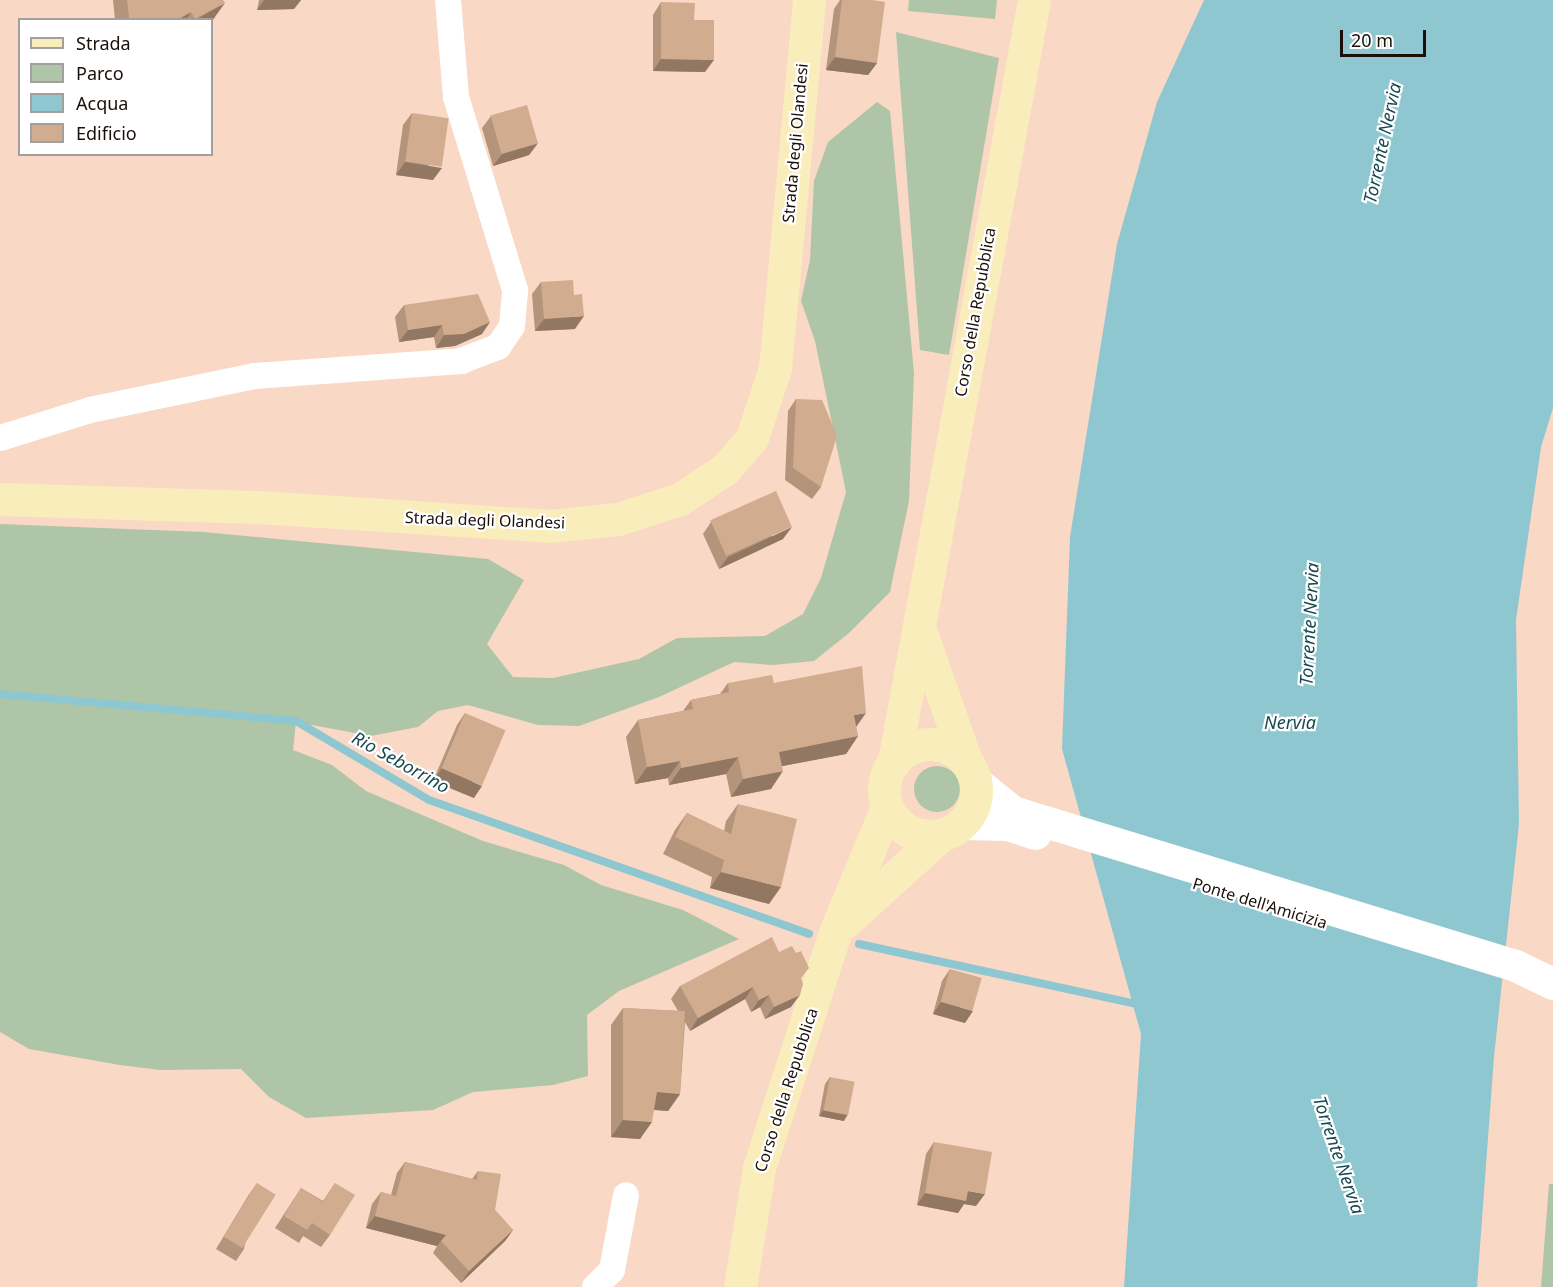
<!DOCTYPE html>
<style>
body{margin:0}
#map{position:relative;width:1553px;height:1287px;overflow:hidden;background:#f9d8c5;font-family:"Noto Sans",sans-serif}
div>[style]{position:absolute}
.green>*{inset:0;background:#afc5a8}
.round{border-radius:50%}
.water>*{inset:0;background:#8fc7d1}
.stream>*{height:8px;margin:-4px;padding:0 4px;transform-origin:4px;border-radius:4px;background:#8fc7d1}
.minor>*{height:26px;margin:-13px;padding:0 13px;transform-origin:13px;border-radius:13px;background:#fff}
.tertiary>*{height:32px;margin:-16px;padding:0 16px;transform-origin:16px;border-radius:16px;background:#fff}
.secondary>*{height:33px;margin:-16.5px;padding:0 16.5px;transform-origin:16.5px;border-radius:16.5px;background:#f9eebb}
.secondary>.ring{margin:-16.5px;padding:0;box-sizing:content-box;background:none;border:33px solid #f9eebb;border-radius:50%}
.wall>*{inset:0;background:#b4947a}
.shaded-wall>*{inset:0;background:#927863}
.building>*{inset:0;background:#d1ac8e;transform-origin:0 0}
span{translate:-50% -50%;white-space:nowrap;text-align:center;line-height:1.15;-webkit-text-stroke:4.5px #fff;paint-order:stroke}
.street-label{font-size:16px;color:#1a0f09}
.water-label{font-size:18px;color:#184951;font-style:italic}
.legend{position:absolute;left:18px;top:18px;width:195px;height:138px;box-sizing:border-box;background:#fff;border:2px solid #a39f9d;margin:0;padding:8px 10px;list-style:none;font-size:18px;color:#1a0f09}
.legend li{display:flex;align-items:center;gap:12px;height:30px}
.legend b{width:30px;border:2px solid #a39f9d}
.scale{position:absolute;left:1340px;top:30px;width:86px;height:27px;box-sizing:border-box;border:3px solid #1a0f09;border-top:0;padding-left:8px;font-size:18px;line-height:21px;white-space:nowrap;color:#1a0f09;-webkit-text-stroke:4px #fff;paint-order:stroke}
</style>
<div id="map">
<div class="green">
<i style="clip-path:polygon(909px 0,997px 0,995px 19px,908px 11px)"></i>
<i style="clip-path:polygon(896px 32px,999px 58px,949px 355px,920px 350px)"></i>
<i style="clip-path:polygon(877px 102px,890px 111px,914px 373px,909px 501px,890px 592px,849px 633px,814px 661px,773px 665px,734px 662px,659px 697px,579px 726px,538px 725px,468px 705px,438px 711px,418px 727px,371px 736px,296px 722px,293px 750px,332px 765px,366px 791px,483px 841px,564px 865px,601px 885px,683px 910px,739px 939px,619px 991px,587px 1015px,588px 1076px,553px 1085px,473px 1092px,433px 1110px,306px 1118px,269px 1097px,241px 1069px,160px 1070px,120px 1065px,29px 1049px,0 1032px,0 524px,204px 532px,488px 559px,524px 580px,487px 644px,513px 677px,553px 678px,639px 659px,677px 638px,765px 636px,803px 614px,821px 578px,846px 492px,815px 341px,801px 301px,810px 260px,814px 181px,828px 142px)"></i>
<i class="round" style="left:914px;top:766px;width:46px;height:46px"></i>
<i style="clip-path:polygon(1549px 1184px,1553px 1184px,1553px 1287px,1541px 1287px)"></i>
</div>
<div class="water">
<i style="clip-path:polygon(1204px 0,1553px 0,1553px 408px,1541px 447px,1516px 620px,1519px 824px,1494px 1057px,1477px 1287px,1124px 1287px,1141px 1034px,1062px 749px,1070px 537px,1117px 244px,1157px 102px)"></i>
</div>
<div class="stream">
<i style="left:0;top:694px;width:297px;rotate:5.2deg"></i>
<i style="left:296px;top:721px;width:155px;rotate:30.7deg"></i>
<i style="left:429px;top:800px;width:403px;rotate:19.4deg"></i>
<i style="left:859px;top:944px;width:288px;rotate:12.2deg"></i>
</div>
<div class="minor">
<i style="left:0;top:438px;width:94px;rotate:-17.3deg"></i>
<i style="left:90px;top:410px;width:167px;rotate:-11.7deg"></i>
<i style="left:254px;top:376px;width:208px;rotate:-4.1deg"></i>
<i style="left:461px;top:361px;width:40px;rotate:-21deg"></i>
<i style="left:498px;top:347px;width:25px;rotate:-56deg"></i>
<i style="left:512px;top:326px;width:36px;rotate:-85deg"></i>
<i style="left:515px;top:290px;width:202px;rotate:-107deg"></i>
<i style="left:456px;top:97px;width:97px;rotate:-94.7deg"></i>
<i style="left:595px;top:1287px;width:24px;rotate:-45deg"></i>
<i style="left:612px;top:1270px;width:76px;rotate:-79.4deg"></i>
</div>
<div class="tertiary">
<i style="left:976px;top:782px;width:48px;rotate:39deg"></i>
<i style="left:1013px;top:812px;width:526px;rotate:17.02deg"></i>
<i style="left:1516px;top:966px;width:41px;rotate:25.9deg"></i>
<i style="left:962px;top:824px;width:46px;rotate:1.2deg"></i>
<i style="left:1008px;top:825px;width:29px;rotate:18deg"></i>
</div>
<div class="secondary">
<i style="left:0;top:499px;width:259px;rotate:1.8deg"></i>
<i style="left:259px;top:507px;width:291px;rotate:3.7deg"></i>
<i style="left:549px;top:526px;width:69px;rotate:-5.8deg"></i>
<i style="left:618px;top:519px;width:65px;rotate:-17.9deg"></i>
<i style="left:680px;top:499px;width:54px;rotate:-33.7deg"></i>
<i style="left:725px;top:469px;width:41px;rotate:-48.9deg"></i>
<i style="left:752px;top:438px;width:74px;rotate:-71.8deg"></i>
<i style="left:775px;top:368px;width:370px;rotate:-84.7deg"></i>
<i style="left:919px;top:627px;width:142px;rotate:70.7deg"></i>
<i class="ring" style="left:884px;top:744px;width:59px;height:59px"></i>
<i style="left:894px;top:762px;width:775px;rotate:-79.59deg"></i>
<i style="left:844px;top:923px;width:131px;rotate:-42.2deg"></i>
<i style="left:740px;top:1287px;width:121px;rotate:-80.9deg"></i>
<i style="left:759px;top:1168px;width:250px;rotate:-72.1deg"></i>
<i style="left:836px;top:930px;width:133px;rotate:-67.5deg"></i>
</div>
<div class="wall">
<i style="clip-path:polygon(113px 0,223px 0,212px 22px,212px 20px,115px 20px)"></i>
<i style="clip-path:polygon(259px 0,301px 0,294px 9px,257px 10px)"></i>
<i style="clip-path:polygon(840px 0,872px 0,877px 63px,868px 75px,826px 70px,834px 9px)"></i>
<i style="clip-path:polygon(661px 2px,694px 20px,705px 72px,653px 71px,653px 15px)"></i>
<i style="clip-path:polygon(412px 113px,433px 180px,396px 175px,403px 125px)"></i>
<i style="clip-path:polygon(491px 116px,538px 143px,529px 155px,493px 166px,482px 128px)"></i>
<i style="clip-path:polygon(541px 282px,575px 329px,535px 331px,532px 294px)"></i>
<i style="clip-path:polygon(404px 305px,482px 334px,455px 346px,436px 348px,434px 337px,399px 342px,395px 317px)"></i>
<i style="clip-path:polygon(796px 399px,821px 487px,812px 499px,785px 480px,788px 411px)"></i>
<i style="clip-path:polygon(711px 522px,783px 539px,719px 569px,703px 534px)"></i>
<i style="clip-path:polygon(728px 683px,774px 683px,856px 728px,858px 736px,846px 754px,782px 766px,771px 789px,731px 797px,726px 774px,669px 785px,668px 778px,635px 784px,626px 737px,638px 720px,683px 711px,691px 700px,720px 694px)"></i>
<i style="clip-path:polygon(465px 713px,474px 798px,433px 781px,457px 725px)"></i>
<i style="clip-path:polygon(738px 804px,769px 904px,710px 888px,712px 877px,663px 854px,675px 830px,687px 813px,724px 831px,726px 821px)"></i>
<i style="clip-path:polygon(779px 952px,801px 979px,791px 1007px,765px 1019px,760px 1007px,751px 1012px,745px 999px,690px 1031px,685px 1022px,680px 1094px,668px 1111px,654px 1110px,640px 1139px,611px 1137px,611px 1025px,623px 1008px,678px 1011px,671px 999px,680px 986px)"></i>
<i style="clip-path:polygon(950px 969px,965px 1023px,933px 1014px,942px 981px)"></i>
<i style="clip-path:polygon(830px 1077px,844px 1121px,819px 1116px,825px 1084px)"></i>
<i style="clip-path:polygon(934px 1142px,976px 1206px,964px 1204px,958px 1213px,917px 1205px,926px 1154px)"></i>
<i style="clip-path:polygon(405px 1162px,472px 1179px,478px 1171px,495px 1210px,513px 1230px,505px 1241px,461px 1283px,433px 1253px,437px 1246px,366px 1228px,372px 1204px,381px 1192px,391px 1195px,397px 1173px)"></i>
<i style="clip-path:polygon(257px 1183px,244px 1249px,236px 1261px,216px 1249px,248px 1196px)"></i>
<i style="clip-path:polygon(335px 1183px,330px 1235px,321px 1247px,303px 1236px,299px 1243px,275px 1228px,301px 1188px,323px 1201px)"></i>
</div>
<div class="shaded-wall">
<i style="clip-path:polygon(264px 0,301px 0,294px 9px,257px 10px)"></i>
<i style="clip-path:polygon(225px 3px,212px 21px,212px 22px,212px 20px,195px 20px)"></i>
<i style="clip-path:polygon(191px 12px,186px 20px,177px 20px)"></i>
<i style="clip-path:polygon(835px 57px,877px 63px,868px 75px,826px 70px)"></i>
<i style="clip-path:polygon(661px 59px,714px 60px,705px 72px,653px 71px)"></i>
<i style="clip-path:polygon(538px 143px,529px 155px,493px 166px,502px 154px)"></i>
<i style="clip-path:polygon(405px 162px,442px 168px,433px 180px,396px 175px)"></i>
<i style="clip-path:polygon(584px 316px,575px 329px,535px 331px,544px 319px)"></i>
<i style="clip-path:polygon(490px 322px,482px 334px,455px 346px,436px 348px,444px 335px)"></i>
<i style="clip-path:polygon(442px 325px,434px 337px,399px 342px,408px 330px)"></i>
<i style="clip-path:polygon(792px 527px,783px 539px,719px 569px,728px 557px)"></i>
<i style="clip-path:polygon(866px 713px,854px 730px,854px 715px)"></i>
<i style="clip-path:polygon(858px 736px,846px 754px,767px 769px,779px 752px)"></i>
<i style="clip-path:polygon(738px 757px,726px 774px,669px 785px,681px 768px)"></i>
<i style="clip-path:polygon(680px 761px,668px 778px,635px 784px,647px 767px)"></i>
<i style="clip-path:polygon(442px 768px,482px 786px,474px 798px,433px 781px)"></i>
<i style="clip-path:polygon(783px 771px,771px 789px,731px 797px,743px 779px)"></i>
<i style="clip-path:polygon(721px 872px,781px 887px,769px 904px,710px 888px)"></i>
<i style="clip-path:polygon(753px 987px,745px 999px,690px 1031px,698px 1018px)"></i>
<i style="clip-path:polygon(769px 995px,760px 1007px,751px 1012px,759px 1000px)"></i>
<i style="clip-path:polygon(800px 995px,791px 1007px,765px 1019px,774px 1007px)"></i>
<i style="clip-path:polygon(941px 1002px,973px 1011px,965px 1023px,933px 1014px)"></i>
<i style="clip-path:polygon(657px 1092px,680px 1094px,668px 1111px,645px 1109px)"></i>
<i style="clip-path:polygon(823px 1110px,848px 1114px,844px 1121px,819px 1116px)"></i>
<i style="clip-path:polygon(623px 1120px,652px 1122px,640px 1139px,611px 1137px)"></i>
<i style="clip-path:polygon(968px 1191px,985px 1194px,976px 1206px,964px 1204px,958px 1213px,917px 1205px,925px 1193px)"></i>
<i style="clip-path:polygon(375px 1216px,446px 1235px,437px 1246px,366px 1228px)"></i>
<i style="clip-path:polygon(513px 1230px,505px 1241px,461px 1283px,469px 1271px)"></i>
</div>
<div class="building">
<i style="clip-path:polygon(127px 0,223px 0,225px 3px,195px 19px,191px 12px,177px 20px,151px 20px,129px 18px)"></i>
<i style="clip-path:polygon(842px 0,872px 0,885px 2px,877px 63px,835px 57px)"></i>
<i style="clip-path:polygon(661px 2px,695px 3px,694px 20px,714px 20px,714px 60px,661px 59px)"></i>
<i style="left:527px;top:105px;width:40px;height:38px;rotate:74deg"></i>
<i style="left:412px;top:113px;width:37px;height:49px;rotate:8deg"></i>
<i style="clip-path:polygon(573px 280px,574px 295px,582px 294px,584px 316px,544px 319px,541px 282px)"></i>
<i style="clip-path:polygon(478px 294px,490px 322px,464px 334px,444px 335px,442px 325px,408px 330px,404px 305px)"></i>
<i style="clip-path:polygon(796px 399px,822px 400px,837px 436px,821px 487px,793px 468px)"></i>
<i style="left:776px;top:491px;width:39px;height:72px;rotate:66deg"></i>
<i style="clip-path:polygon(862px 666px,866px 713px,854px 715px,858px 736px,779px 752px,783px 771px,743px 779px,738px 757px,681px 768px,680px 761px,647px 767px,638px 720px,693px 709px,691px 700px,729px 692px,728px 683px,772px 675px,774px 683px)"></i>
<i style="left:465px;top:713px;width:44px;height:60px;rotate:23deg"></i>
<i style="clip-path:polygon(738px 804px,797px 819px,781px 887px,721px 872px,724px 860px,675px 837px,687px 813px,731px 834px)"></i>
<i style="clip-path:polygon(772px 937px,779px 952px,792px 946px,796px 953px,801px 951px,809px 968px,801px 978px,803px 984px,800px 995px,774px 1007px,769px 995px,759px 1000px,753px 987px,698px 1018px,680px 986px)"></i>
<i style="left:950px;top:969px;width:33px;height:34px;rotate:16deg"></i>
<i style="clip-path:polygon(623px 1008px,685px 1011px,680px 1094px,657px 1092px,652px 1122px,623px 1120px)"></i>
<i style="left:830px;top:1077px;width:25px;height:34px;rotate:11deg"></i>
<i style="clip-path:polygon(934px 1142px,992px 1152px,985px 1194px,968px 1191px,966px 1201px,925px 1193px)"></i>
<i style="clip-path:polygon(405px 1162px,477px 1180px,478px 1171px,501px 1174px,495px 1210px,513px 1230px,469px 1271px,441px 1241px,446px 1235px,375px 1216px,381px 1192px,396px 1196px)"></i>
<i style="left:257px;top:1183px;width:22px;height:63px;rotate:32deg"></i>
<i style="clip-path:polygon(335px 1183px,355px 1195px,330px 1235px,312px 1223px,307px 1230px,284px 1216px,301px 1188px,323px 1202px)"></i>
</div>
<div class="street-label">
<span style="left:795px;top:143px;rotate:-85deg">Strada degli Olandesi</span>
<span style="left:975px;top:312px;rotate:-80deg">Corso della Repubblica</span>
<span style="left:485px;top:520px;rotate:2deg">Strada degli Olandesi</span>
<span style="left:1260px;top:903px;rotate:17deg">Ponte dell'Amicizia</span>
<span style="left:786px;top:1090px;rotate:-72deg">Corso della Repubblica</span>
</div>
<div class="water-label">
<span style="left:1382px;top:143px;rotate:-78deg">Torrente Nervia</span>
<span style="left:1309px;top:624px;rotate:-87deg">Torrente Nervia</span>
<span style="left:1290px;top:722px">Nervia</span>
<span style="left:401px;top:762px;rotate:29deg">Rio Seborrino</span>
<span style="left:1339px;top:1155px;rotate:71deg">Torrente Nervia</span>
</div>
<ul class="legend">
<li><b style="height:8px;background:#f9eebb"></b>Strada</li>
<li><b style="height:16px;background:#afc5a8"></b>Parco</li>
<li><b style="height:16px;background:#8fc7d1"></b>Acqua</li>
<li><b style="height:16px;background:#d1ac8e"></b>Edificio</li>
</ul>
<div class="scale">20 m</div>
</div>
